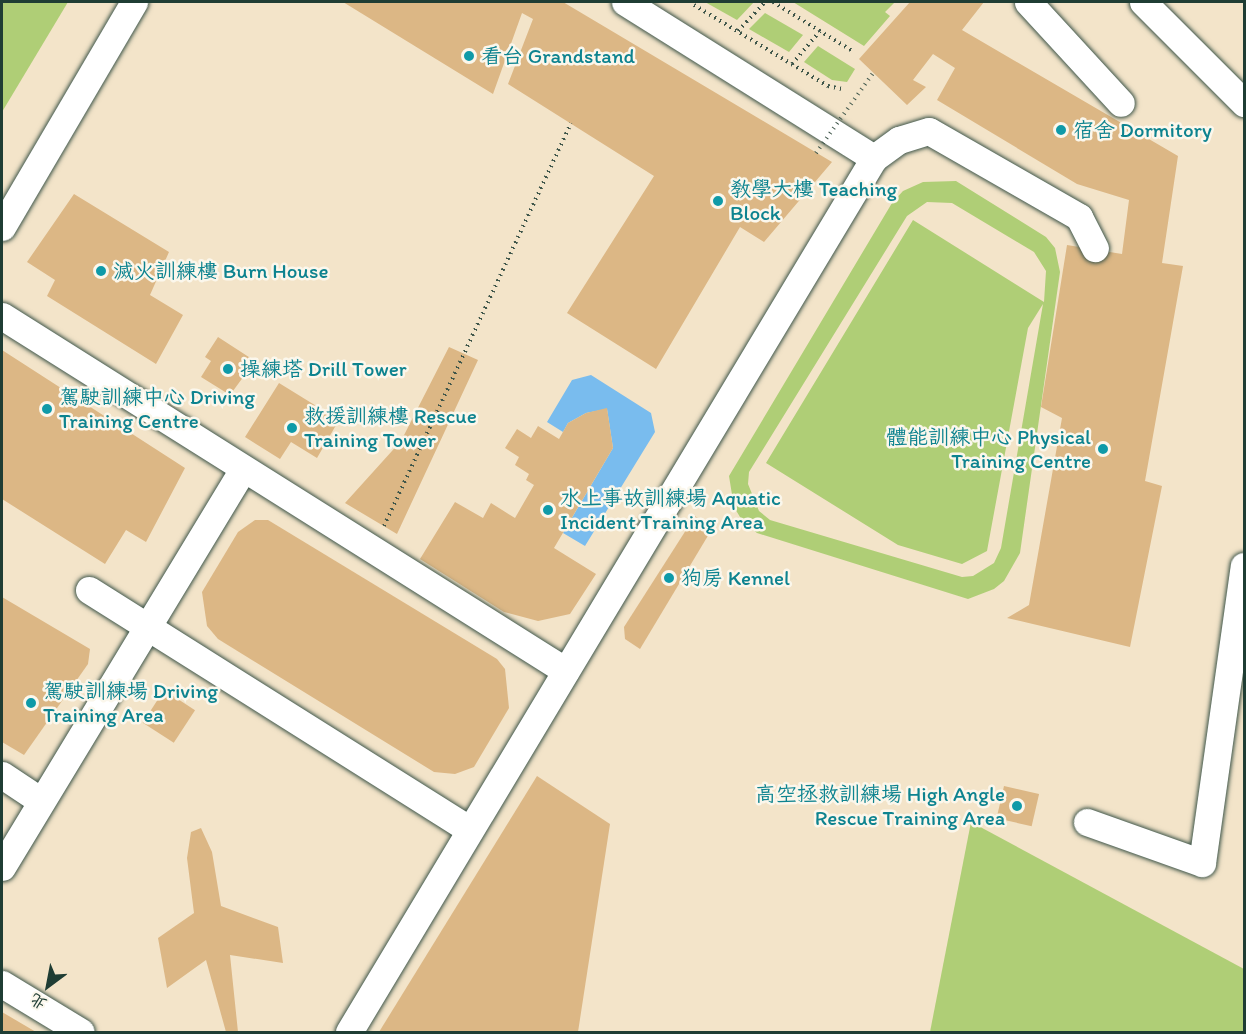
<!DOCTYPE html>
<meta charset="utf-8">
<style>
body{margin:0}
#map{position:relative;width:1246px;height:1034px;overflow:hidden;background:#f3e4c9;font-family:Itim,"LXGW WenKai TC",sans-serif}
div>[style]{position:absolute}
.green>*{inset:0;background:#afce76}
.water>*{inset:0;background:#79bcee}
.building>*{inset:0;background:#dcb785;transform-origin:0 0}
.path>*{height:4px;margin-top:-2px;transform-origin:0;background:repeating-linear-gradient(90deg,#3f564a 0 1.5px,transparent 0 6px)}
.roads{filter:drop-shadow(0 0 2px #3f564a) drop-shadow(0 0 2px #3f564a)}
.minor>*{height:27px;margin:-13.5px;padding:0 13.5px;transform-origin:13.5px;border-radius:13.5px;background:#fff}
.path-bridge>*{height:4px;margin-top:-2px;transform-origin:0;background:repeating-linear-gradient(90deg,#3f564a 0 1.5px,transparent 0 6px)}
.dots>*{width:16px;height:16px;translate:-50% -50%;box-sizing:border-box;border:3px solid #fbf7ec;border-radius:50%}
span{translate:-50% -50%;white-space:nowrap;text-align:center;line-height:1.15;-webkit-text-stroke:5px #fbf7ec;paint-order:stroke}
.culture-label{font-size:21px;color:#0d838f}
.left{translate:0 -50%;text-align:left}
.right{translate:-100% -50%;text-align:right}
.frame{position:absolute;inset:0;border:3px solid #1f3d34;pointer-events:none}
.north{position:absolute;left:18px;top:956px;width:60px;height:60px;-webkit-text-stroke:4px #fbf7ec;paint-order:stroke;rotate:212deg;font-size:16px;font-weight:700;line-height:24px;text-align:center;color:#1f3d34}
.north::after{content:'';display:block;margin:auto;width:21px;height:27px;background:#1f3d34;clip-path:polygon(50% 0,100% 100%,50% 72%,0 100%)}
</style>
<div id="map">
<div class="green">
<i style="clip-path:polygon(2px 2px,68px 2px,2px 112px)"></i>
<i style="clip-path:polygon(705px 2px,754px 2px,737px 20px)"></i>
<i style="clip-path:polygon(793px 2px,895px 2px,885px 12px,890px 16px,864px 46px)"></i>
<i style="clip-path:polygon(765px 13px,803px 35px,789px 52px,749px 29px)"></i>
<i style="clip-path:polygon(818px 46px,855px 69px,847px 82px,832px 80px,804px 62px)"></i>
<i style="clip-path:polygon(evenodd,956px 181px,1046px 237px,1055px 248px,1060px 272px,1020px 553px,1004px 581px,994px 589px,968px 599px,757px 533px,743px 522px,734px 507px,729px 476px,892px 203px,903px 191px,923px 182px,956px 181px,927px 202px,952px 203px,1034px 252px,1046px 271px,1044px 302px,913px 220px,766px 463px,898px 545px,962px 564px,987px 551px,1028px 328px,1043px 304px,1001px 548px,994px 563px,973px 576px,962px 577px,770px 520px,759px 511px,748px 484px,749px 472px,907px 216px,927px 202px)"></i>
<i style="clip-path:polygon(971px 822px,1244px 969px,1244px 1032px,930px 1032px)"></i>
</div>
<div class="water">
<i style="clip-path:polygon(591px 375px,651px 413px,655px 432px,585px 546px,563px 533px,613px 448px,607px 409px,586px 413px,568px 423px,563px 432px,547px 422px,572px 380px)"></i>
</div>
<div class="building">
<i style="clip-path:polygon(343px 2px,563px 2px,832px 162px,764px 242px,740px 227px,656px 369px,567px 313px,654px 176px,508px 84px,533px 19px,522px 13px,493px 94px)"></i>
<i style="clip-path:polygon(910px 2px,984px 2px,962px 30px,1178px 156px,1162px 263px,1183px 266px,1145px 481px,1162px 486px,1130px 647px,1007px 618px,1029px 605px,1062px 418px,1041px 407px,1067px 245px,1122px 254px,1129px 200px,1077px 184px,937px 100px,955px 68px,933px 54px,913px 80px,926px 87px,907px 105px,859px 59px)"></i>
<i style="clip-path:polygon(74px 194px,169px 252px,150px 295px,183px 315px,156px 364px,47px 296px,55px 280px,27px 262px)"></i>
<i style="clip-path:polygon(218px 337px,255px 361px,230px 395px,201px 377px,211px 361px,205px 357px)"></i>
<i style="clip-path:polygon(449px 347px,478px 360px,397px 534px,345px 503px,401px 441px)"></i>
<i style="clip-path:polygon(2px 350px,185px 468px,146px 542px,126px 530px,105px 564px,2px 499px)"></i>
<i style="clip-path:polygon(279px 383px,339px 420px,317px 458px,291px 442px,280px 459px,245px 437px)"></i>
<i style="clip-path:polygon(607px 408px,613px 448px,554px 548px,596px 574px,570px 614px,538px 621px,504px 612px,420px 559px,455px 502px,483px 518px,491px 503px,515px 518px,534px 485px,526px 480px,529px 474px,515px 465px,519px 457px,505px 448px,517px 429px,531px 438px,538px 426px,559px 439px,568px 423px,586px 413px)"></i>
<i style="clip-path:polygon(695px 516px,712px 529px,640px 649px,625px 639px,624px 627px)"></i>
<i style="clip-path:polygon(255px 520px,268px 520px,497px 659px,505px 669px,509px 708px,474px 767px,455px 774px,434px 772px,218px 639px,207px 626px,202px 592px,238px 532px)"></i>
<i style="clip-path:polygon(2px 597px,90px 649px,88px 664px,24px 755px,2px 742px)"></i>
<i style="left:164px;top:690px;width:37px;height:39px;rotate:33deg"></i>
<i style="clip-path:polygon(537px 776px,610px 824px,578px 1032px,379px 1032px)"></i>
<i style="left:1004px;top:786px;width:36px;height:33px;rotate:13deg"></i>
<i style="clip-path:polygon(201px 828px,212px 852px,221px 906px,278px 927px,283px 963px,230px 955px,238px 1032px,226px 1032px,206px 960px,167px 988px,158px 938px,194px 913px,187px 858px,191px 832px)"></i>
<i style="clip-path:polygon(2px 1012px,36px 1032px,2px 1032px)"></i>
</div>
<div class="path">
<i style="left:773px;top:2px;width:95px;rotate:31.7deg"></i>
<i style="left:694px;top:5px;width:157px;rotate:31.2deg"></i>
<i style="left:828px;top:86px;width:14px;rotate:12deg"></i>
<i style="left:738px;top:31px;width:40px;rotate:-47deg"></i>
<i style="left:792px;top:64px;width:43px;rotate:-49.7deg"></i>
<i style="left:384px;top:526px;width:444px;rotate:-65.1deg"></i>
</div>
<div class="roads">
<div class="minor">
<i style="left:625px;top:2px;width:294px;rotate:32.1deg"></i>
<i style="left:1028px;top:2px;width:137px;rotate:47.4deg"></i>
<i style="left:1143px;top:2px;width:143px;rotate:45deg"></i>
<i style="left:2px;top:227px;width:261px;rotate:-59.6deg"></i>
<i style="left:2px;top:316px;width:666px;rotate:32.19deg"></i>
<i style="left:89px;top:590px;width:450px;rotate:32.2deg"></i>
<i style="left:2px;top:775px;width:47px;rotate:33.7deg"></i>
<i style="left:1087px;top:822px;width:122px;rotate:19.6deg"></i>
<i style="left:1202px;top:863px;width:300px;rotate:-82deg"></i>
<i style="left:2px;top:867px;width:465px;rotate:-58.8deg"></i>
<i style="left:2px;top:984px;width:92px;rotate:31.3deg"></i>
<i style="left:349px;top:1032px;width:1020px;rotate:-59.01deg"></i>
<i style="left:874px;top:158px;width:31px;rotate:-36deg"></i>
<i style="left:899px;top:140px;width:31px;rotate:-17deg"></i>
<i style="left:929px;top:131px;width:173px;rotate:29.8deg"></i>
<i style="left:1079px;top:217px;width:35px;rotate:63deg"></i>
</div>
</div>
<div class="path-bridge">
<i style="left:816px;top:153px;width:98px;rotate:-54.5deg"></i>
</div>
<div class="dots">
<i style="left:469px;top:56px;background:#0f9aa8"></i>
<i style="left:1061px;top:130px;background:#0f9aa8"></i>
<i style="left:718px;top:201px;background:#0f9aa8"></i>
<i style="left:101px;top:271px;background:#0f9aa8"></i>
<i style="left:228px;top:369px;background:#0f9aa8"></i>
<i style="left:47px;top:409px;background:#0f9aa8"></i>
<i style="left:292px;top:428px;background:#0f9aa8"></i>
<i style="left:1103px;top:449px;background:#0f9aa8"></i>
<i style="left:548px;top:510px;background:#0f9aa8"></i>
<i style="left:669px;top:578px;background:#0f9aa8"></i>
<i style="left:31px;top:703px;background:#0f9aa8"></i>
<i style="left:1017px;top:806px;background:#0f9aa8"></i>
</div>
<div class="culture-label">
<span class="left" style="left:481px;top:56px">看台 Grandstand</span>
<span class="left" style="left:1073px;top:130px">宿舍 Dormitory</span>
<span class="left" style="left:730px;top:201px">教學大樓 Teaching<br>Block</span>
<span class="left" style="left:113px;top:271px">滅火訓練樓 Burn House</span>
<span class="left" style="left:240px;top:369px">操練塔 Drill Tower</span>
<span class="left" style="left:59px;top:409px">駕駛訓練中心 Driving<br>Training Centre</span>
<span class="left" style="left:304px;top:428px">救援訓練樓 Rescue<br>Training Tower</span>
<span class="right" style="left:1091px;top:449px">體能訓練中心 Physical<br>Training Centre</span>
<span class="left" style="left:560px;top:510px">水上事故訓練場 Aquatic<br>Incident Training Area</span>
<span class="left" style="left:681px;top:578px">狗房 Kennel</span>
<span class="left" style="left:43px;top:703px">駕駛訓練場 Driving<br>Training Area</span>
<span class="right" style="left:1005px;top:806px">高空拯救訓練場 High Angle<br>Rescue Training Area</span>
</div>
<div class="frame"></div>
<div class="north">北</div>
</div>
